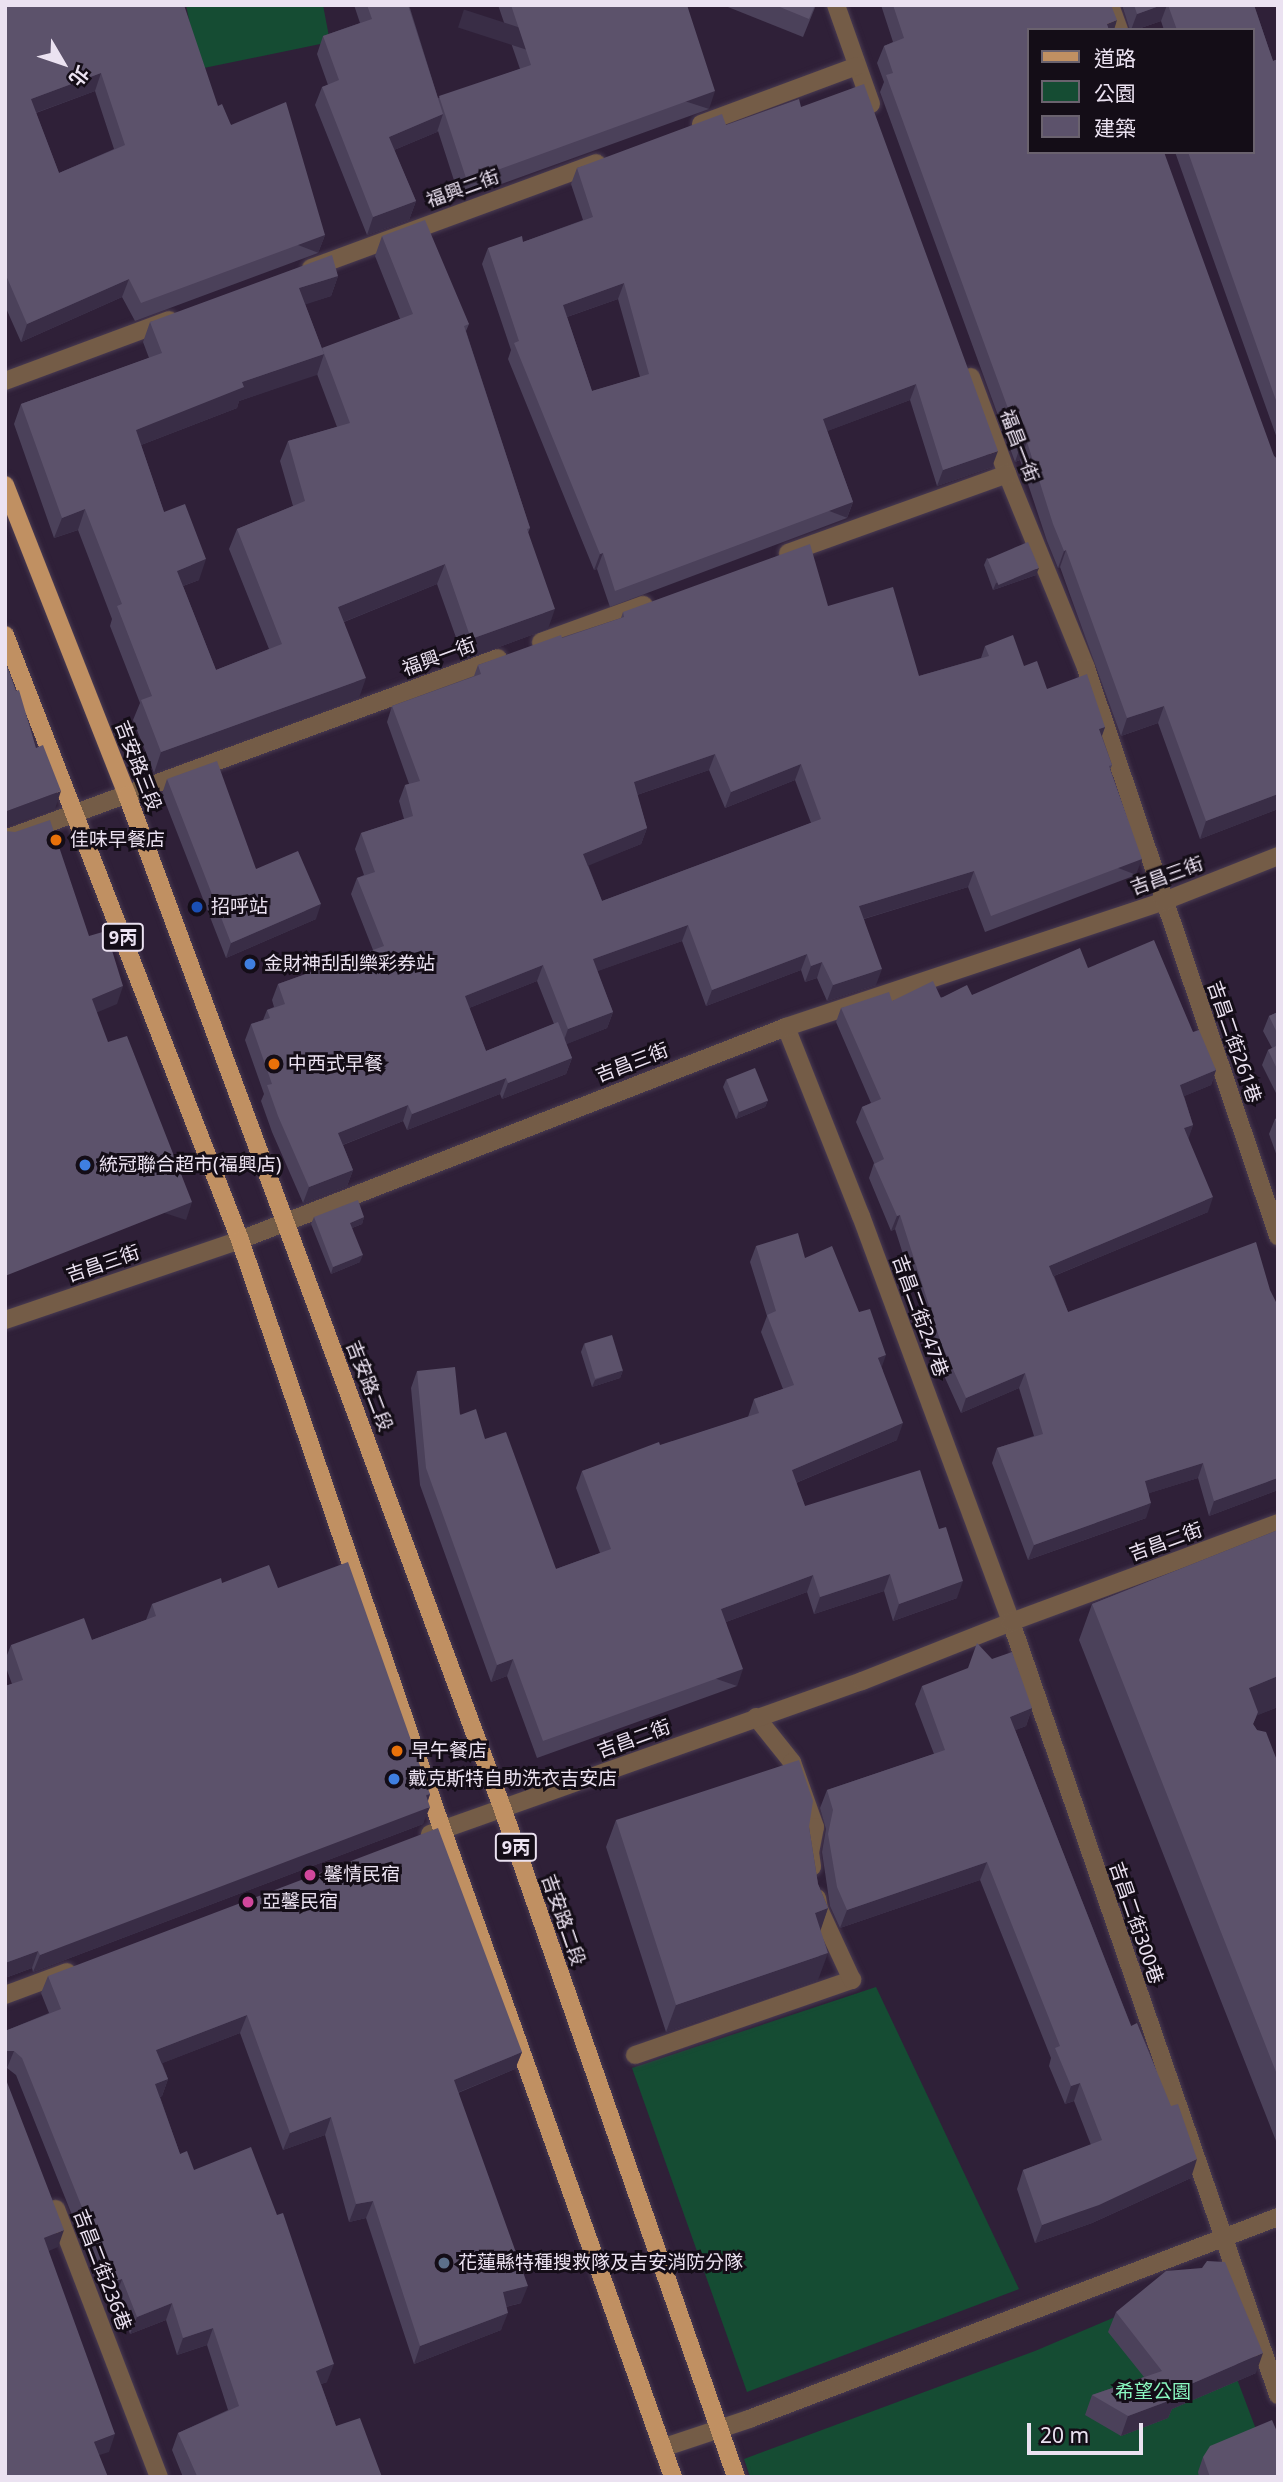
<!DOCTYPE html>
<meta charset="utf-8">
<style>
body{margin:0}
#map{position:relative;width:1283px;height:2482px;overflow:hidden;background:#2f2038;font-family:"Noto Sans","Noto Sans TC",sans-serif}
div>[style]{position:absolute}
.green>*{inset:0;background:#154c33}
.roads{filter:drop-shadow(0 0 2px #493b52) drop-shadow(0 0 2px #493b52)}
.minor>*{height:18px;margin:-9px;padding:0 9px;transform-origin:9px;border-radius:9px;background:#745c47}
.primary>*{height:18px;margin:-9px;padding:0 9px;transform-origin:9px;border-radius:9px;background:#c09062}
.wall>*{inset:0;background:#4b415a}
.shaded-wall>*{inset:0;background:#392d46;transform-origin:0 0}
.building>*{inset:0;background:#5c526b;transform-origin:0 0}
.dots>*{width:19px;height:19px;translate:-50% -50%;box-sizing:border-box;border:4px solid #140d17;border-radius:50%}
span{translate:-50% -50%;white-space:nowrap;text-align:center;line-height:1.15;-webkit-text-stroke:6px #140d17;paint-order:stroke}
.shield-label span{padding:2px 5px;background:#140d17;border:2px solid;border-radius:5px;-webkit-text-stroke-width:0}
.shield-label{font-size:18px;color:#ebe2f1;font-weight:700}
.street-label{font-size:19px;color:#ebe2f1}
.poi-label{font-size:19px;color:#ebe2f1}
.left{translate:0 -50%;text-align:left}
.park-label{font-size:19px;color:#8af8c0}
.frame{position:absolute;inset:0;border:7px solid #ebe2f1;pointer-events:none}
.legend{position:absolute;left:1027px;top:28px;width:228px;height:126px;box-sizing:border-box;background:#140d17;border:2px solid #6a626e;margin:0;padding:9px 12px;list-style:none;font-size:21px;color:#ebe2f1}
.legend li{display:flex;align-items:center;gap:14px;height:35px}
.legend b{width:35px;border:2px solid #6a626e}
.north{position:absolute;left:28px;top:28px;width:70px;height:70px;-webkit-text-stroke:5px #140d17;paint-order:stroke;rotate:129deg;font-size:19px;font-weight:700;line-height:28px;text-align:center;color:#ebe2f1}
.north::after{content:'';display:block;margin:auto;width:24px;height:32px;background:#ebe2f1;clip-path:polygon(50% 0,100% 100%,50% 72%,0 100%)}
.scale{position:absolute;left:1027px;top:2423px;width:116px;height:32px;box-sizing:border-box;border:4px solid #ebe2f1;border-top:0;padding-left:9px;font-size:21px;line-height:24px;white-space:nowrap;color:#ebe2f1;-webkit-text-stroke:5px #140d17;paint-order:stroke}
</style>
<div id="map">
<div class="green">
<i style="clip-path:polygon(186px 5px,323px 5px,330px 42px,199px 69px)"></i>
<i style="clip-path:polygon(876px 1987px,1019px 2289px,747px 2392px,632px 2068px)"></i>
<i style="clip-path:polygon(1200px 2281px,1274px 2477px,750px 2477px,744px 2459px,1035px 2351px)"></i>
</div>
<div class="roads">
<div class="minor">
<i style="left:836px;top:5px;width:105px;rotate:70.5deg"></i>
<i style="left:1110px;top:5px;width:27px;rotate:70deg"></i>
<i style="left:701px;top:124px;width:166px;rotate:-20.4deg"></i>
<i style="left:311px;top:268px;width:304px;rotate:-20.2deg"></i>
<i style="left:971px;top:377px;width:103px;rotate:69.6deg"></i>
<i style="left:1007px;top:474px;width:209px;rotate:67.8deg"></i>
<i style="left:1086px;top:668px;width:600px;rotate:71.32deg"></i>
<i style="left:5px;top:381px;width:175px;rotate:-20.4deg"></i>
<i style="left:788px;top:553px;width:233px;rotate:-19.8deg"></i>
<i style="left:541px;top:642px;width:109px;rotate:-19.9deg"></i>
<i style="left:5px;top:839px;width:525px;rotate:-20.16deg"></i>
<i style="left:786px;top:1027px;width:203px;rotate:68.4deg"></i>
<i style="left:861px;top:1216px;width:433px;rotate:69.7deg"></i>
<i style="left:1011px;top:1622px;width:818px;rotate:70.94deg"></i>
<i style="left:5px;top:1320px;width:248px;rotate:-18.8deg"></i>
<i style="left:240px;top:1240px;width:586px;rotate:-21.31deg"></i>
<i style="left:786px;top:1027px;width:398px;rotate:-18.4deg"></i>
<i style="left:1164px;top:901px;width:123px;rotate:-21.5deg"></i>
<i style="left:756px;top:1717px;width:58px;rotate:51.3deg"></i>
<i style="left:792px;top:1762px;width:69px;rotate:70.5deg"></i>
<i style="left:815px;top:1827px;width:25px;rotate:101deg"></i>
<i style="left:810px;top:1852px;width:15px;rotate:82deg"></i>
<i style="left:430px;top:1834px;width:458px;rotate:-19.5deg"></i>
<i style="left:862px;top:1681px;width:160px;rotate:-21.6deg"></i>
<i style="left:1011px;top:1622px;width:285px;rotate:-20.3deg"></i>
<i style="left:5px;top:1995px;width:66px;rotate:-20.4deg"></i>
<i style="left:635px;top:2055px;width:230px;rotate:-19.1deg"></i>
<i style="left:852px;top:1980px;width:78px;rotate:-114.9deg"></i>
<i style="left:819px;top:1909px;width:11px;rotate:-100deg"></i>
<i style="left:56px;top:2209px;width:287px;rotate:69deg"></i>
<i style="left:662px;top:2448px;width:92px;rotate:-18.4deg"></i>
<i style="left:749px;top:2419px;width:566px;rotate:-20.9deg"></i>
</div>
<div class="primary">
<i style="left:5px;top:485px;width:333px;rotate:68.5deg"></i>
<i style="left:127px;top:795px;width:1082px;rotate:69.67deg"></i>
<i style="left:503px;top:1810px;width:707px;rotate:70.74deg"></i>
<i style="left:5px;top:635px;width:649px;rotate:68.77deg"></i>
<i style="left:240px;top:1240px;width:623px;rotate:71.07deg"></i>
<i style="left:442px;top:1829px;width:688px;rotate:70.38deg"></i>
</div>
</div>
<div class="wall">
<i style="clip-path:polygon(evenodd,5px 5px,218px 106px,231px 125px,325px 235px,318px 253px,135px 321px,122px 297px,21px 342px,5px 306px,5px 5px,95px 91px,114px 149px,59px 173px,36px 113px,95px 91px)"></i>
<i style="clip-path:polygon(354px 5px,409px 5px,438px 98px,520px 69px,498px 5px,687px 5px,709px 109px,460px 199px,438px 131px,437px 132px,394px 150px,416px 201px,409px 220px,367px 235px,315px 105px,322px 87px,328px 85px,317px 54px,323px 36px,360px 23px)"></i>
<i style="clip-path:polygon(723px 5px,816px 5px,803px 37px)"></i>
<i style="clip-path:polygon(881px 5px,1111px 5px,1029px 30px,1274px 456px,1278px 460px,1278px 809px,1200px 839px,1158px 723px,1121px 736px,1060px 567px,1058px 568px,1047px 541px,1020px 460px,1015px 462px,880px 92px,884px 82px,877px 63px,884px 46px,893px 42px)"></i>
<i style="clip-path:polygon(1122px 5px,1254px 5px,1273px 61px,1278px 59px,1278px 441px,1175px 152px,1253px 152px,1253px 30px,1164px 30px,1161px 21px,1135px 30px,1130px 30px)"></i>
<i style="clip-path:polygon(evenodd,801px 107px,992px 467px,937px 486px,910px 400px,827px 431px,853px 502px,847px 518px,610px 607px,597px 569px,594px 570px,508px 359px,511px 350px,482px 264px,488px 248px,523px 242px,583px 220px,571px 184px,577px 168px,726px 125px,801px 107px,618px 299px,640px 377px,592px 391px,567px 317px,618px 299px)"></i>
<i style="clip-path:polygon(evenodd,382px 236px,469px 324px,466px 331px,530px 528px,528px 533px,548px 629px,464px 660px,437px 584px,344px 622px,359px 698px,154px 773px,133px 720px,140px 703px,110px 626px,112px 619px,78px 530px,54px 538px,14px 424px,21px 404px,149px 358px,143px 342px,150px 322px,338px 276px,331px 296px,305px 304px,322px 349px,400px 319px,375px 256px,382px 236px,317px 374px,337px 427px,288px 441px,280px 461px,293px 506px,237px 529px,229px 549px,269px 649px,216px 670px,183px 586px,199px 580px,164px 512px,141px 445px,237px 408px,239px 401px,317px 374px)"></i>
<i style="clip-path:polygon(987px 558px,1036px 575px,993px 590px,984px 565px)"></i>
<i style="clip-path:polygon(evenodd,828px 606px,919px 676px,981px 658px,985px 646px,1024px 666px,1047px 689px,1105px 727px,1102px 736px,1112px 765px,1110px 770px,1136px 875px,985px 932px,968px 887px,864px 919px,876px 985px,827px 1001px,817px 978px,805px 982px,801px 970px,706px 1006px,682px 941px,597px 971px,613px 1012px,607px 1028px,566px 1044px,572px 1058px,566px 1074px,502px 1099px,500px 1094px,407px 1130px,403px 1121px,343px 1145px,353px 1170px,347px 1186px,303px 1203px,272px 1132px,261px 1101px,264px 1094px,245px 1040px,251px 1024px,263px 1020px,267px 1010px,274px 1007px,272px 1000px,278px 984px,373px 950px,351px 894px,357px 878px,364px 875px,355px 849px,361px 833px,404px 819px,399px 801px,405px 785px,409px 784px,387px 722px,392px 706px,474px 676px,478px 665px,621px 618px,623px 612px,828px 606px,709px 770px,725px 808px,795px 780px,811px 823px,602px 901px,588px 865px,641px 844px,647px 828px,637px 795px,709px 770px,828px 606px,537px 981px,554px 1024px,486px 1051px,469px 1008px,537px 981px)"></i>
<i style="clip-path:polygon(167px 779px,256px 869px,316px 919px,226px 958px,162px 794px)"></i>
<i style="clip-path:polygon(1088px 968px,1193px 1032px,1216px 1070px,1211px 1085px,1184px 1096px,1193px 1125px,1188px 1138px,1208px 1212px,1054px 1276px,1068px 1312px,1278px 1490px,1209px 1516px,1198px 1478px,1149px 1493px,1146px 1518px,1028px 1560px,992px 1463px,997px 1448px,1034px 1436px,1019px 1388px,961px 1413px,936px 1358px,895px 1229px,891px 1231px,869px 1178px,874px 1163px,856px 1122px,862px 1107px,871px 1103px,836px 1022px,841px 1008px,892px 1001px,972px 995px)"></i>
<i style="clip-path:polygon(1278px 1012px,1278px 1097px,1262px 1065px,1268px 1050px,1272px 1048px,1263px 1031px,1269px 1016px)"></i>
<i style="clip-path:polygon(726px 1080px,768px 1100px,765px 1107px,736px 1119px,723px 1087px)"></i>
<i style="clip-path:polygon(1278px 1118px,1278px 1159px,1269px 1134px,1275px 1119px)"></i>
<i style="clip-path:polygon(314px 1217px,364px 1217px,362px 1224px,352px 1228px,360px 1262px,331px 1274px,311px 1224px)"></i>
<i style="clip-path:polygon(756px 1246px,805px 1258px,882px 1368px,897px 1440px,796px 1483px,805px 1506px,957px 1598px,893px 1621px,884px 1591px,814px 1614px,807px 1592px,726px 1622px,737px 1686px,537px 1758px,507px 1676px,491px 1682px,420px 1485px,411px 1388px,417px 1371px,485px 1439px,556px 1569px,600px 1553px,576px 1488px,582px 1471px,748px 1417px,754px 1399px,783px 1389px,761px 1332px,767px 1316px,750px 1262px)"></i>
<i style="clip-path:polygon(584px 1344px,623px 1370px,620px 1378px,592px 1387px,581px 1352px)"></i>
<i style="clip-path:polygon(1278px 1530px,1278px 1707px,1257px 1715px,1253px 1724px,1278px 1763px,1278px 2146px,1079px 1640px,1092px 1604px)"></i>
<i style="clip-path:polygon(222px 1583px,278px 1588px,430px 1794px,428px 1801px,423px 1824px,33px 1972px,32px 1968px,5px 1978px,5px 1686px,12px 1684px,5px 1665px,5px 1660px,11px 1645px,92px 1640px,146px 1620px,152px 1604px)"></i>
<i style="clip-path:polygon(922px 1686px,1032px 1708px,1026px 1726px,1015px 1730px,1191px 2178px,1092px 2223px,1035px 2243px,1017px 2189px,1023px 2170px,1091px 2145px,1074px 2101px,1065px 2104px,1049px 2066px,1051px 2058px,980px 1880px,840px 1928px,830px 1906px,822px 1852px,826px 1829px,820px 1808px,827px 1790px,934px 1754px,915px 1704px)"></i>
<i style="clip-path:polygon(616px 1820px,809px 1827px,818px 1884px,828px 1908px,820px 1930px,818px 1980px,666px 2032px,606px 1847px)"></i>
<i style="clip-path:polygon(48px 1976px,522px 2052px,515px 2069px,458px 2093px,521px 2303px,506px 2307px,501px 2330px,414px 2364px,366px 2218px,349px 2222px,325px 2135px,283px 2150px,240px 2033px,162px 2063px,168px 2079px,162px 2096px,160px 2097px,180px 2154px,194px 2170px,327px 2382px,321px 2384px,336px 2426px,382px 2477px,183px 2477px,172px 2450px,178px 2433px,228px 2410px,207px 2345px,177px 2355px,166px 2320px,130px 2334px,116px 2296px,106px 2300px,16px 2075px,7px 2068px,5px 2031px,49px 2013px,41px 1993px)"></i>
<i style="clip-path:polygon(1116px 2312px,1256px 2373px,1172px 2409px,1168px 2418px,1121px 2436px,1085px 2415px,1092px 2395px,1144px 2377px,1108px 2332px)"></i>
<i style="clip-path:polygon(1203px 2457px,1278px 2477px,1199px 2477px,1198px 2472px)"></i>
</div>
<div class="shaded-wall">
<i style="clip-path:polygon(1162px 5px,1167px 5px,1161px 21px,1135px 30px,1131px 30px,1137px 14px)"></i>
<i style="clip-path:polygon(1117px 20px,1114px 30px,1105px 30px,1107px 24px)"></i>
<i style="clip-path:polygon(101px 73px,95px 91px,24px 117px,31px 99px)"></i>
<i style="left:715px;top:91px;width:19px;height:264px;rotate:108deg"></i>
<i style="clip-path:polygon(443px 114px,437px 132px,382px 155px,389px 137px)"></i>
<i style="clip-path:polygon(416px 201px,409px 220px,367px 235px,373px 217px)"></i>
<i style="left:325px;top:235px;width:19px;height:196px;rotate:111deg"></i>
<i style="clip-path:polygon(338px 276px,331px 296px,292px 309px,299px 288px)"></i>
<i style="clip-path:polygon(129px 279px,122px 297px,21px 342px,27px 324px)"></i>
<i style="clip-path:polygon(624px 283px,618px 299px,558px 320px,563px 305px)"></i>
<i style="clip-path:polygon(324px 354px,317px 375px,239px 401px,237px 408px,128px 450px,136px 430px,242px 382px)"></i>
<i style="clip-path:polygon(916px 384px,910px 400px,817px 435px,823px 419px)"></i>
<i style="clip-path:polygon(1027px 442px,1020px 460px,1015px 462px,1021px 444px)"></i>
<i style="clip-path:polygon(998px 451px,992px 467px,937px 486px,943px 470px)"></i>
<i style="left:853px;top:502px;width:17px;height:254px;rotate:111deg"></i>
<i style="clip-path:polygon(85px 509px,78px 530px,54px 538px,62px 518px)"></i>
<i style="clip-path:polygon(1066px 550px,1060px 567px,1058px 568px,1064px 551px)"></i>
<i style="clip-path:polygon(603px 553px,597px 569px,594px 570px,600px 554px)"></i>
<i style="clip-path:polygon(206px 559px,199px 580px,169px 591px,177px 571px)"></i>
<i style="clip-path:polygon(445px 564px,437px 584px,331px 627px,338px 607px)"></i>
<i style="clip-path:polygon(1039px 568px,1036px 575px,993px 590px,996px 583px)"></i>
<i style="clip-path:polygon(555px 609px,548px 629px,464px 660px,471px 639px)"></i>
<i style="clip-path:polygon(366px 678px,359px 698px,154px 773px,161px 752px)"></i>
<i style="clip-path:polygon(1164px 706px,1158px 723px,1121px 736px,1127px 718px)"></i>
<i style="clip-path:polygon(1105px 727px,1099px 743px,1099px 729px)"></i>
<i style="clip-path:polygon(715px 754px,709px 770px,628px 798px,634px 782px)"></i>
<i style="clip-path:polygon(801px 764px,795px 780px,725px 808px,731px 792px)"></i>
<i style="clip-path:polygon(61px 791px,55px 809px,5px 827px,5px 813px,7px 811px)"></i>
<i style="clip-path:polygon(1278px 794px,1278px 809px,1200px 839px,1206px 821px)"></i>
<i style="clip-path:polygon(647px 828px,641px 844px,578px 870px,583px 854px)"></i>
<i style="left:1142px;top:859px;width:17px;height:161px;rotate:111deg"></i>
<i style="clip-path:polygon(974px 871px,968px 887px,853px 922px,859px 906px)"></i>
<i style="clip-path:polygon(321px 904px,316px 919px,226px 958px,231px 943px)"></i>
<i style="clip-path:polygon(688px 925px,682px 941px,587px 975px,593px 959px)"></i>
<i style="clip-path:polygon(807px 954px,801px 970px,706px 1006px,712px 990px)"></i>
<i style="clip-path:polygon(822px 962px,817px 978px,805px 982px,811px 966px)"></i>
<i style="clip-path:polygon(543px 965px,537px 981px,459px 1012px,465px 996px)"></i>
<i style="clip-path:polygon(882px 969px,876px 985px,827px 1001px,833px 985px)"></i>
<i style="clip-path:polygon(123px 986px,117px 1004px,86px 1017px,92px 999px)"></i>
<i style="clip-path:polygon(613px 1012px,607px 1028px,562px 1046px,568px 1029px)"></i>
<i style="clip-path:polygon(572px 1058px,566px 1074px,502px 1099px,508px 1083px)"></i>
<i style="clip-path:polygon(1216px 1070px,1211px 1085px,1175px 1100px,1180px 1085px)"></i>
<i style="clip-path:polygon(506px 1078px,500px 1094px,407px 1130px,412px 1114px)"></i>
<i style="clip-path:polygon(768px 1100px,765px 1107px,736px 1119px,739px 1111px)"></i>
<i style="clip-path:polygon(408px 1105px,403px 1121px,332px 1149px,338px 1133px)"></i>
<i style="clip-path:polygon(1193px 1125px,1188px 1140px,1184px 1128px)"></i>
<i style="clip-path:polygon(353px 1170px,347px 1186px,303px 1203px,309px 1187px)"></i>
<i style="clip-path:polygon(1213px 1197px,1208px 1212px,1044px 1280px,1049px 1266px)"></i>
<i style="left:192px;top:1202px;width:19px;height:201px;rotate:108deg"></i>
<i style="clip-path:polygon(900px 1215px,895px 1229px,891px 1231px,897px 1216px)"></i>
<i style="clip-path:polygon(364px 1217px,362px 1224px,347px 1230px,350px 1223px)"></i>
<i style="clip-path:polygon(363px 1255px,360px 1262px,331px 1274px,333px 1267px)"></i>
<i style="clip-path:polygon(886px 1355px,880px 1372px,878px 1358px)"></i>
<i style="clip-path:polygon(623px 1370px,620px 1378px,592px 1387px,595px 1380px)"></i>
<i style="clip-path:polygon(1025px 1373px,1019px 1388px,961px 1413px,966px 1398px)"></i>
<i style="clip-path:polygon(903px 1423px,897px 1440px,786px 1487px,792px 1470px)"></i>
<i style="clip-path:polygon(1203px 1463px,1198px 1478px,1140px 1496px,1145px 1481px)"></i>
<i style="clip-path:polygon(1278px 1478px,1278px 1490px,1209px 1516px,1214px 1501px)"></i>
<i style="clip-path:polygon(1151px 1503px,1146px 1518px,1028px 1560px,1034px 1545px)"></i>
<i style="clip-path:polygon(890px 1574px,884px 1591px,814px 1614px,820px 1597px)"></i>
<i style="clip-path:polygon(813px 1575px,807px 1592px,715px 1626px,721px 1609px)"></i>
<i style="clip-path:polygon(963px 1581px,957px 1598px,893px 1621px,899px 1604px)"></i>
<i style="clip-path:polygon(513px 1659px,507px 1676px,491px 1682px,497px 1665px)"></i>
<i style="left:743px;top:1669px;width:18px;height:213px;rotate:109deg"></i>
<i style="clip-path:polygon(1278px 1676px,1278px 1707px,1236px 1724px,1249px 1688px)"></i>
<i style="clip-path:polygon(1032px 1708px,1026px 1726px,1003px 1735px,1010px 1717px)"></i>
<i style="clip-path:polygon(430px 1794px,425px 1808px,430px 1807px,423px 1824px,33px 1972px,40px 1955px)"></i>
<i style="clip-path:polygon(987px 1862px,980px 1880px,840px 1928px,847px 1910px)"></i>
<i style="clip-path:polygon(828px 1908px,819px 1935px,815px 1913px)"></i>
<i style="clip-path:polygon(38px 1951px,32px 1968px,5px 1978px,5px 1963px)"></i>
<i style="clip-path:polygon(828px 1953px,818px 1980px,666px 2032px,676px 2005px)"></i>
<i style="clip-path:polygon(247px 2015px,240px 2033px,150px 2068px,156px 2050px)"></i>
<i style="clip-path:polygon(7px 2051px,14px 2051px,7px 2068px,5px 2068px,5px 2053px)"></i>
<i style="clip-path:polygon(522px 2052px,515px 2069px,447px 2097px,454px 2080px)"></i>
<i style="clip-path:polygon(168px 2079px,162px 2096px,149px 2101px,155px 2084px)"></i>
<i style="clip-path:polygon(1080px 2083px,1074px 2101px,1065px 2104px,1071px 2086px)"></i>
<i style="clip-path:polygon(331px 2117px,325px 2135px,283px 2150px,290px 2133px)"></i>
<i style="clip-path:polygon(1197px 2159px,1191px 2178px,1092px 2223px,1035px 2243px,1042px 2225px)"></i>
<i style="clip-path:polygon(373px 2201px,366px 2218px,349px 2222px,356px 2204px)"></i>
<i style="clip-path:polygon(64px 2230px,58px 2247px,37px 2256px,44px 2238px)"></i>
<i style="clip-path:polygon(122px 2279px,116px 2296px,106px 2300px,112px 2282px)"></i>
<i style="clip-path:polygon(528px 2286px,521px 2303px,497px 2309px,503px 2292px)"></i>
<i style="clip-path:polygon(172px 2303px,166px 2320px,130px 2334px,137px 2317px)"></i>
<i style="clip-path:polygon(508px 2313px,501px 2330px,414px 2364px,420px 2346px)"></i>
<i style="clip-path:polygon(213px 2328px,207px 2345px,177px 2355px,183px 2338px)"></i>
<i style="clip-path:polygon(1263px 2353px,1256px 2373px,1172px 2409px,1168px 2418px,1121px 2436px,1128px 2416px,1174px 2399px,1177px 2390px)"></i>
<i style="clip-path:polygon(334px 2364px,327px 2382px,309px 2388px,316px 2371px)"></i>
<i style="clip-path:polygon(115px 2434px,109px 2452px,87px 2459px,94px 2442px)"></i>
</div>
<div class="building">
<i style="clip-path:polygon(evenodd,5px 5px,184px 5px,218px 106px,222px 104px,231px 125px,286px 102px,325px 235px,141px 303px,129px 279px,27px 324px,5px 273px,5px 5px,101px 73px,125px 145px,59px 173px,31px 99px,101px 73px)"></i>
<i style="clip-path:polygon(367px 5px,408px 5px,443px 114px,389px 137px,416px 201px,373px 217px,322px 87px,339px 80px,323px 36px,372px 19px)"></i>
<i style="clip-path:polygon(511px 5px,687px 5px,715px 91px,467px 181px,439px 96px,531px 65px)"></i>
<i style="clip-path:polygon(775px 5px,815px 5px,809px 19px)"></i>
<i style="clip-path:polygon(893px 5px,1111px 5px,1117px 20px,1107px 24px,1109px 30px,1029px 30px,1029px 152px,1164px 152px,1274px 456px,1278px 460px,1278px 794px,1206px 821px,1164px 706px,1127px 718px,1066px 550px,1064px 551px,1053px 524px,1027px 442px,1021px 444px,886px 75px,893px 73px,884px 46px,904px 38px)"></i>
<i style="clip-path:polygon(1134px 5px,1162px 5px,1137px 14px)"></i>
<i style="clip-path:polygon(1168px 5px,1254px 5px,1273px 61px,1278px 59px,1278px 406px,1188px 152px,1253px 152px,1253px 30px,1177px 30px)"></i>
<i style="clip-path:polygon(evenodd,864px 84px,998px 451px,943px 470px,916px 384px,823px 419px,853px 502px,615px 591px,603px 553px,600px 554px,514px 343px,519px 341px,488px 248px,522px 236px,523px 242px,593px 217px,577px 168px,722px 114px,726px 125px,799px 99px,801px 107px,864px 84px,624px 283px,649px 374px,592px 391px,563px 305px,624px 283px)"></i>
<i style="clip-path:polygon(425px 220px,469px 324px,464px 326px,530px 528px,527px 529px,555px 609px,471px 639px,445px 564px,338px 607px,366px 678px,161px 752px,141px 700px,152px 696px,117px 606px,122px 604px,85px 509px,62px 518px,21px 404px,162px 353px,150px 322px,332px 255px,338px 276px,299px 288px,324px 354px,242px 382px,244px 387px,136px 430px,164px 512px,185px 504px,206px 559px,177px 571px,216px 670px,282px 644px,237px 529px,305px 501px,288px 441px,350px 423px,322px 348px,413px 314px,382px 236px)"></i>
<i style="left:1028px;top:542px;width:28px;height:44px;rotate:67deg"></i>
<i style="clip-path:polygon(evenodd,810px 544px,828px 606px,893px 587px,919px 676px,989px 656px,985px 646px,1013px 635px,1024px 666px,1037px 661px,1047px 689px,1087px 674px,1105px 727px,1099px 729px,1112px 765px,1109px 766px,1142px 859px,991px 916px,974px 871px,859px 906px,882px 969px,833px 985px,822px 962px,811px 966px,807px 954px,712px 990px,688px 925px,593px 959px,613px 1012px,568px 1029px,543px 965px,465px 996px,486px 1051px,558px 1022px,572px 1058px,508px 1083px,506px 1078px,412px 1114px,408px 1105px,338px 1133px,353px 1170px,309px 1187px,278px 1116px,267px 1085px,272px 1084px,251px 1024px,270px 1018px,267px 1010px,285px 1004px,278px 984px,384px 946px,357px 878px,375px 872px,361px 833px,413px 816px,405px 785px,420px 781px,392px 706px,481px 674px,478px 665px,561px 635px,562px 638px,624px 617px,623px 612px,810px 544px,715px 754px,731px 792px,801px 764px,821px 819px,602px 901px,583px 854px,647px 828px,634px 782px,715px 754px)"></i>
<i style="clip-path:polygon(5px 660px,16px 691px,19px 690px,36px 748px,43px 745px,61px 791px,7px 811px,5px 813px)"></i>
<i style="clip-path:polygon(217px 761px,256px 869px,298px 851px,321px 904px,231px 943px,167px 779px)"></i>
<i style="clip-path:polygon(50px 820px,89px 936px,106px 931px,123px 986px,92px 999px,108px 1042px,127px 1036px,192px 1202px,5px 1276px,5px 831px,15px 832px)"></i>
<i style="clip-path:polygon(1154px 940px,1193px 1032px,1199px 1030px,1216px 1070px,1180px 1085px,1193px 1125px,1184px 1128px,1213px 1197px,1049px 1266px,1068px 1312px,1256px 1242px,1270px 1290px,1278px 1306px,1278px 1478px,1214px 1501px,1203px 1463px,1145px 1481px,1151px 1503px,1034px 1545px,997px 1448px,1043px 1434px,1025px 1373px,966px 1398px,941px 1343px,900px 1215px,897px 1216px,874px 1164px,884px 1159px,862px 1107px,881px 1099px,841px 1008px,889px 992px,892px 1001px,933px 981px,941px 998px,967px 985px,972px 995px,1080px 948px,1088px 968px)"></i>
<i style="clip-path:polygon(1278px 1012px,1278px 1035px,1269px 1016px)"></i>
<i style="clip-path:polygon(1278px 1045px,1278px 1071px,1268px 1050px)"></i>
<i style="left:755px;top:1068px;width:35px;height:31px;rotate:68deg"></i>
<i style="clip-path:polygon(1278px 1118px,1278px 1129px,1275px 1119px)"></i>
<i style="clip-path:polygon(358px 1200px,364px 1217px,350px 1223px,363px 1255px,333px 1267px,314px 1217px)"></i>
<i style="clip-path:polygon(798px 1233px,805px 1258px,832px 1246px,859px 1312px,870px 1309px,886px 1355px,878px 1358px,903px 1423px,792px 1470px,805px 1506px,920px 1470px,939px 1529px,946px 1527px,963px 1581px,899px 1604px,890px 1574px,820px 1597px,813px 1575px,721px 1609px,743px 1669px,543px 1741px,513px 1659px,497px 1665px,426px 1468px,417px 1371px,455px 1367px,460px 1415px,476px 1409px,485px 1439px,506px 1432px,556px 1569px,611px 1549px,582px 1471px,659px 1442px,660px 1445px,759px 1413px,754px 1399px,794px 1385px,767px 1315px,776px 1311px,756px 1246px)"></i>
<i style="left:612px;top:1335px;width:37px;height:29px;rotate:73deg"></i>
<i style="clip-path:polygon(1278px 1530px,1278px 1676px,1249px 1688px,1258px 1712px,1253px 1724px,1257px 1730px,1266px 1732px,1278px 1763px,1278px 2077px,1092px 1604px)"></i>
<i style="clip-path:polygon(348px 1562px,430px 1794px,426px 1795px,430px 1807px,40px 1955px,38px 1951px,5px 1963px,5px 1686px,23px 1680px,11px 1645px,84px 1618px,92px 1640px,156px 1616px,152px 1604px,221px 1578px,222px 1583px,269px 1565px,278px 1588px)"></i>
<i style="clip-path:polygon(977px 1643px,992px 1659px,1012px 1652px,1032px 1708px,1010px 1717px,1131px 2026px,1137px 2023px,1171px 2106px,1178px 2104px,1197px 2159px,1099px 2205px,1042px 2225px,1023px 2170px,1102px 2140px,1080px 2083px,1071px 2086px,1055px 2048px,1060px 2046px,987px 1862px,847px 1910px,837px 1887px,828px 1834px,833px 1810px,827px 1790px,945px 1750px,922px 1686px,968px 1668px)"></i>
<i style="clip-path:polygon(799px 1760px,813px 1801px,809px 1827px,818px 1884px,828px 1908px,815px 1913px,828px 1953px,676px 2005px,616px 1820px)"></i>
<i style="clip-path:polygon(438px 1828px,522px 2052px,454px 2080px,528px 2286px,503px 2292px,508px 2313px,420px 2346px,373px 2201px,356px 2204px,331px 2117px,290px 2133px,247px 2015px,156px 2050px,168px 2079px,155px 2084px,180px 2154px,187px 2151px,194px 2170px,251px 2147px,277px 2215px,283px 2213px,334px 2364px,316px 2371px,336px 2426px,360px 2418px,382px 2477px,345px 2477px,345px 2475px,340px 2477px,196px 2477px,197px 2476px,178px 2433px,239px 2406px,213px 2328px,183px 2338px,172px 2303px,137px 2317px,122px 2279px,112px 2282px,22px 2058px,14px 2051px,7px 2051px,5px 2053px,5px 2031px,61px 2009px,48px 1976px)"></i>
<i style="clip-path:polygon(5px 2077px,64px 2230px,44px 2238px,115px 2434px,94px 2442px,108px 2477px,5px 2477px)"></i>
<i style="clip-path:polygon(1207px 2261px,1225px 2262px,1263px 2353px,1177px 2390px,1168px 2378px,1176px 2398px,1128px 2416px,1092px 2395px,1162px 2371px,1116px 2312px,1166px 2271px,1202px 2268px)"></i>
<i style="clip-path:polygon(1272px 2420px,1278px 2434px,1278px 2477px,1210px 2477px,1203px 2457px,1210px 2446px)"></i>
</div>
<div class="dots">
<i style="left:56px;top:840px;background:#e8710a"></i>
<i style="left:197px;top:907px;background:#1a4fb4"></i>
<i style="left:250px;top:964px;background:#3f7fe0"></i>
<i style="left:274px;top:1064px;background:#e8710a"></i>
<i style="left:85px;top:1165px;background:#3f7fe0"></i>
<i style="left:397px;top:1751px;background:#e8710a"></i>
<i style="left:394px;top:1779px;background:#3f7fe0"></i>
<i style="left:310px;top:1875px;background:#d1479c"></i>
<i style="left:248px;top:1902px;background:#d1479c"></i>
<i style="left:444px;top:2263px;background:#5c6f8a"></i>
</div>
<div class="shield-label">
<span style="left:123px;top:937px">9丙</span>
<span style="left:516px;top:1847px">9丙</span>
</div>
<div class="street-label">
<span style="left:463px;top:189px;rotate:-20deg">福興二街</span>
<span style="left:1019px;top:446px;rotate:69deg">福昌一街</span>
<span style="left:439px;top:657px;rotate:-20deg">福興一街</span>
<span style="left:138px;top:766px;rotate:69deg">吉安路三段</span>
<span style="left:1167px;top:876px;rotate:-20deg">吉昌三街</span>
<span style="left:1234px;top:1042px;rotate:71deg">吉昌二街261巷</span>
<span style="left:632px;top:1063px;rotate:-21deg">吉昌三街</span>
<span style="left:103px;top:1264px;rotate:-19deg">吉昌三街</span>
<span style="left:920px;top:1316px;rotate:70deg">吉昌二街247巷</span>
<span style="left:369px;top:1386px;rotate:69deg">吉安路二段</span>
<span style="left:1166px;top:1542px;rotate:-20deg">吉昌二街</span>
<span style="left:634px;top:1739px;rotate:-20deg">吉昌二街</span>
<span style="left:563px;top:1920px;rotate:71deg">吉安路二段</span>
<span style="left:1136px;top:1923px;rotate:71deg">吉昌二街300巷</span>
<span style="left:102px;top:2270px;rotate:69deg">吉昌二街236巷</span>
</div>
<div class="poi-label">
<span class="left" style="left:70px;top:840px">佳味早餐店</span>
<span class="left" style="left:211px;top:907px">招呼站</span>
<span class="left" style="left:264px;top:964px">金財神刮刮樂彩券站</span>
<span class="left" style="left:288px;top:1064px">中西式早餐</span>
<span class="left" style="left:99px;top:1165px">統冠聯合超市(福興店)</span>
<span class="left" style="left:411px;top:1751px">早午餐店</span>
<span class="left" style="left:408px;top:1779px">戴克斯特自助洗衣吉安店</span>
<span class="left" style="left:324px;top:1875px">馨情民宿</span>
<span class="left" style="left:262px;top:1902px">亞馨民宿</span>
<span class="left" style="left:458px;top:2263px">花蓮縣特種搜救隊及吉安消防分隊</span>
</div>
<div class="park-label">
<span style="left:1153px;top:2392px">希望公園</span>
</div>
<div class="frame"></div>
<ul class="legend">
<li><b style="height:9px;background:#c09062"></b>道路</li>
<li><b style="height:19px;background:#154c33"></b>公園</li>
<li><b style="height:19px;background:#5c526b"></b>建築</li>
</ul>
<div class="north">北</div>
<div class="scale">20 m</div>
</div>
